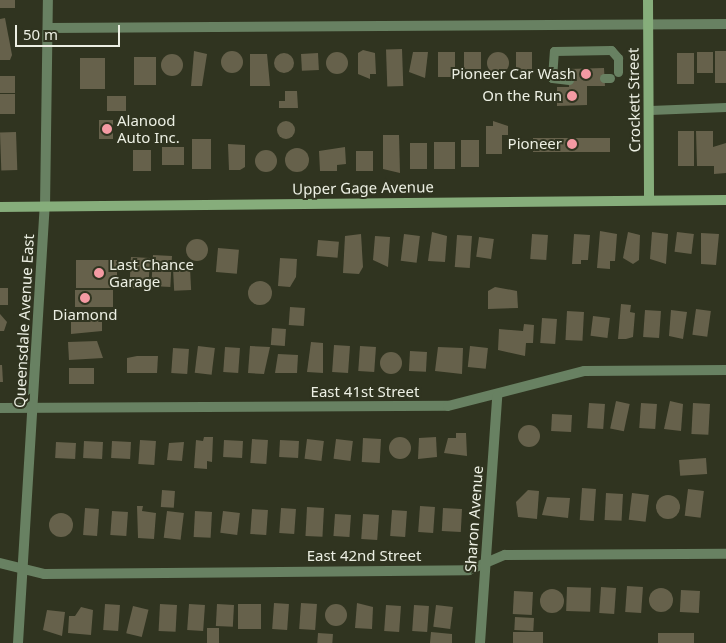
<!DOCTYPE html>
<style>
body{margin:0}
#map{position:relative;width:726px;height:643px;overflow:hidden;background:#303420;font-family:"Noto Sans",sans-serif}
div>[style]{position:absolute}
.building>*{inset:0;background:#66614b;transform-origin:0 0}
.round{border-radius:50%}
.service>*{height:9px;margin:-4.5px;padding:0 4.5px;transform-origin:4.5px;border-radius:4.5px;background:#688162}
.minor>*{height:10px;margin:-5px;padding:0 5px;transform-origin:5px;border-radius:5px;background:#688162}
.secondary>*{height:10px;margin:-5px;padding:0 5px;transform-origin:5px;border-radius:5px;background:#86ad7b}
.dots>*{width:14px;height:14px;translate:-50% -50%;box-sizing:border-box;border:2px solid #303420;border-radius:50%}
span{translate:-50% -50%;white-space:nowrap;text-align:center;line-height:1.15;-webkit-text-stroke:4px #303420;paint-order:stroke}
.poi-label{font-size:15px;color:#ecefe3}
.right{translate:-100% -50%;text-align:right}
.left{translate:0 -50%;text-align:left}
.street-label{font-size:15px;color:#ecefe3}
.scale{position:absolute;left:15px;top:25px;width:105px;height:22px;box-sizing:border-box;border:2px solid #ecefe3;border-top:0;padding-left:6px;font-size:15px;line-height:18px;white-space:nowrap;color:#ecefe3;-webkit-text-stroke:4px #303420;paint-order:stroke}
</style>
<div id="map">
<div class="building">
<i style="left:0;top:0;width:15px;height:8px"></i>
<i style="clip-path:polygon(5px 18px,12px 55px,10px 60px,0 60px,0 19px)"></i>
<i style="left:402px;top:49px;width:37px;height:16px;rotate:88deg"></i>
<i style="clip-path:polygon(363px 50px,375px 53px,376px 74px,370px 74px,370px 79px,358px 74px,358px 53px)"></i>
<i style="clip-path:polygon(194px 51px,207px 54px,202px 86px,191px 86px)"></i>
<i style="left:715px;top:51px;width:11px;height:32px"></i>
<i class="round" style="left:221px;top:51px;width:22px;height:22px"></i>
<i style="clip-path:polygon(413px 52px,428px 52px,425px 78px,409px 72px)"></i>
<i style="left:438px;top:52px;width:17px;height:25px"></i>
<i style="left:464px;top:52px;width:17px;height:17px"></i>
<i style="clip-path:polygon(516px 52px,532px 52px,532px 76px,516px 72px)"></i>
<i style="left:713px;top:52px;width:21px;height:16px;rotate:90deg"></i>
<i class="round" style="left:487px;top:52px;width:22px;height:22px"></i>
<i class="round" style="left:326px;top:52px;width:22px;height:22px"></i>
<i style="left:318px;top:53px;width:17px;height:17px;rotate:87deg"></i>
<i style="left:677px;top:53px;width:17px;height:31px"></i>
<i class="round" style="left:274px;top:53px;width:20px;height:20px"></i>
<i class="round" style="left:161px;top:54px;width:22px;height:22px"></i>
<i style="clip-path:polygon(250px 54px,267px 54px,270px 86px,250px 86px)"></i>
<i style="left:156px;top:57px;width:28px;height:22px;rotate:90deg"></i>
<i style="left:80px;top:58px;width:25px;height:31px"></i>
<i style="clip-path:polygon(604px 68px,605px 86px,587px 86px,587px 105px,557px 106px,557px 87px,569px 87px,568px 69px)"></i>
<i style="left:0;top:76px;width:15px;height:17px"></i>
<i style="clip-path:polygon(285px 91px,297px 91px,298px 108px,279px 108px,279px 101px,285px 101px)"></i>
<i style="left:0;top:94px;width:15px;height:20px"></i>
<i style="left:107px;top:96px;width:19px;height:15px"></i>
<i style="left:99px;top:120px;width:14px;height:19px"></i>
<i class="round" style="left:277px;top:121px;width:18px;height:18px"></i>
<i style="clip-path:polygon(493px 121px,508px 126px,508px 135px,502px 135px,502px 154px,486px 154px,486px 126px,493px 126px)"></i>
<i style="left:694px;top:131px;width:35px;height:16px;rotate:90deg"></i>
<i style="clip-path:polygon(696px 131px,713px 131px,713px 147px,726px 143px,726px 173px,714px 174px,714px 166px,697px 166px)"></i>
<i style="left:16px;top:132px;width:38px;height:16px;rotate:88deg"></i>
<i style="clip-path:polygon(383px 135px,399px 135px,400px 173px,383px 169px)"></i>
<i style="left:533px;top:138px;width:77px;height:14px"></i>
<i style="left:192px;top:139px;width:19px;height:30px"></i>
<i style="left:461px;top:140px;width:18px;height:27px"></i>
<i style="left:434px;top:142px;width:21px;height:27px"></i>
<i style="left:410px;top:143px;width:17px;height:26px"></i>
<i style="clip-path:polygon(228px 144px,245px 145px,245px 167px,240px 170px,229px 170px)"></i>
<i style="left:184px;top:147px;width:18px;height:22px;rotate:90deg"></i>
<i style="clip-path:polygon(345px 147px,346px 164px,337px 165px,337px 171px,320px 171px,319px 151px)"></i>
<i class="round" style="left:285px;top:148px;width:24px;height:24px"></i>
<i style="left:133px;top:150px;width:18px;height:21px"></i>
<i class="round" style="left:255px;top:150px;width:22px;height:22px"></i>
<i style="left:356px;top:151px;width:17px;height:20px"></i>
<i style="clip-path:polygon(600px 231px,617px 234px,615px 261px,610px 261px,610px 269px,597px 268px)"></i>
<i style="clip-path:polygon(432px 232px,447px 236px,445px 262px,428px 261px)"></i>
<i style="clip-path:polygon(628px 232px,640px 235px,639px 260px,633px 264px,623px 258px)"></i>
<i style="clip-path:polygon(652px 232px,668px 234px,666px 264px,650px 259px)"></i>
<i style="left:677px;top:232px;width:17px;height:20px;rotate:7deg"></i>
<i style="clip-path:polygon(701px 233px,719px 234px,716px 265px,701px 264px)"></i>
<i style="clip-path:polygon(361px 234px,363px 267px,359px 274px,343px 273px,345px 236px)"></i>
<i style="left:404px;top:234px;width:16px;height:27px;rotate:7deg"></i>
<i style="left:532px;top:234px;width:16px;height:25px;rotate:4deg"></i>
<i style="clip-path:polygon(574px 234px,590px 235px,588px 260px,581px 260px,581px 264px,572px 264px)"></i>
<i style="left:457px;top:235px;width:15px;height:32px;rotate:4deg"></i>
<i style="clip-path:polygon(375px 236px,390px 237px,388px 267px,373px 260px)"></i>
<i style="left:479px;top:237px;width:15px;height:20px;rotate:8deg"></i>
<i class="round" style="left:186px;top:239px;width:22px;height:22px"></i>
<i style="left:318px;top:240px;width:21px;height:16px;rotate:5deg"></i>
<i style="left:218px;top:248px;width:21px;height:24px;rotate:5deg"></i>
<i style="left:153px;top:255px;width:19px;height:31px;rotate:3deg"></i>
<i style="left:131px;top:257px;width:19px;height:31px;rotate:3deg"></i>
<i style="clip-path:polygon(280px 258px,297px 259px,296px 277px,290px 287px,278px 286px)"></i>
<i style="left:117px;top:260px;width:28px;height:41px;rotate:90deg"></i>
<i style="left:190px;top:268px;width:22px;height:17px;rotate:87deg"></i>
<i class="round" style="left:248px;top:281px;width:24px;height:24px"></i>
<i style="clip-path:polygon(495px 287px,517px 291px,518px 308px,488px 309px,488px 291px)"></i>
<i style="left:0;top:288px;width:8px;height:17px"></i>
<i style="left:75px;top:290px;width:38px;height:17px"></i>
<i style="clip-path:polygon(621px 304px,631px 305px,630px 312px,635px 313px,633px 337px,626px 339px,618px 339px)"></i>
<i style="left:290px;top:307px;width:15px;height:18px;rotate:4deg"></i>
<i style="left:696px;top:309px;width:15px;height:26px;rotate:8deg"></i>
<i style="left:645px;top:310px;width:16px;height:27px;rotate:4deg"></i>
<i style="clip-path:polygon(671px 310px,687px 312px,683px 339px,669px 336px)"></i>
<i style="left:567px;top:311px;width:17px;height:29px;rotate:3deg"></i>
<i style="clip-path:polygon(0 314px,7px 322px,4px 331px,0 331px)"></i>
<i style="left:593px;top:316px;width:17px;height:20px;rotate:7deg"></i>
<i style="clip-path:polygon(71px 317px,102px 317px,102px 331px,71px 334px)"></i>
<i style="left:542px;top:318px;width:15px;height:25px;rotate:4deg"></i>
<i style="clip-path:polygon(524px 324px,534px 325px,533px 343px,526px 343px,525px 356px,498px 350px,499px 329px,523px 331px)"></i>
<i style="left:272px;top:328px;width:14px;height:17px;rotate:4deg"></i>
<i style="clip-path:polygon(97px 341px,103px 358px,69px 360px,68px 342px)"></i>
<i style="clip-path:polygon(311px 342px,323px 343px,323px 373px,307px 372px)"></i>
<i style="left:334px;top:345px;width:16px;height:27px;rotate:4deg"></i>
<i style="left:198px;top:346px;width:17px;height:27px;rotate:7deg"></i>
<i style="clip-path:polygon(250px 346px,270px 347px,264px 374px,248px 373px)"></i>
<i style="left:360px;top:346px;width:16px;height:25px;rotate:4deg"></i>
<i style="left:470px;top:346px;width:18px;height:21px;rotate:6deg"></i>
<i style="left:225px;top:347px;width:15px;height:25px;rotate:4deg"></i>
<i style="clip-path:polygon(438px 347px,463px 348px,462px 374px,435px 371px)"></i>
<i style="left:173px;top:348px;width:16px;height:25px;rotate:4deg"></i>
<i style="left:410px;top:351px;width:17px;height:20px;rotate:3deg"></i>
<i class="round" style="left:380px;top:352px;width:22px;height:22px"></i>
<i style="clip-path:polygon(278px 354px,298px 355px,297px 373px,275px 373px)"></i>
<i style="clip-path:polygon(137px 356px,158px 356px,157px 373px,127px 373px,127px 358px)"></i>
<i style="clip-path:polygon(0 365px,2px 365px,3px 382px,0 382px)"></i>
<i style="left:69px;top:368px;width:25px;height:16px"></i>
<i style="left:616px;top:401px;width:14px;height:28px;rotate:12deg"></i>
<i style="clip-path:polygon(670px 401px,683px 404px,681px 431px,664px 429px)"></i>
<i style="left:589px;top:403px;width:16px;height:25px;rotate:4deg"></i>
<i style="left:641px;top:403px;width:16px;height:25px;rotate:4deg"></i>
<i style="left:693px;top:403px;width:17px;height:31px;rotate:3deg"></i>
<i style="left:552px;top:414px;width:20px;height:17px;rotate:3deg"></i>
<i class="round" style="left:518px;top:425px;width:22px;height:22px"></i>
<i style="clip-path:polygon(456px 433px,466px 433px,467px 456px,444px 453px,448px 438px,456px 438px)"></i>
<i class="round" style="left:389px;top:437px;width:22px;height:22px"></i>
<i style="clip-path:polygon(204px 437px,213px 437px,212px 462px,207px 461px,207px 469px,194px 468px,196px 440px,203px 441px)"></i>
<i style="clip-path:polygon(436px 437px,437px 457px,418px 459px,419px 438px)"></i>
<i style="left:363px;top:438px;width:18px;height:24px;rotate:3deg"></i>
<i style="left:252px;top:439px;width:16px;height:24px;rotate:4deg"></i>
<i style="left:307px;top:439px;width:17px;height:20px;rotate:7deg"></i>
<i style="left:336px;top:439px;width:17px;height:20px;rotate:7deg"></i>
<i style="left:140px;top:440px;width:16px;height:24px;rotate:4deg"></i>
<i style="left:224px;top:440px;width:19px;height:17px;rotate:3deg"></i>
<i style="left:280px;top:440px;width:19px;height:17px;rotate:3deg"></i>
<i style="left:84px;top:441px;width:19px;height:17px;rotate:3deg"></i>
<i style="left:112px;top:441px;width:19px;height:17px;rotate:3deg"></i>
<i style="left:56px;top:442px;width:20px;height:16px;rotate:3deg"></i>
<i style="clip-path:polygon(184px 442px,182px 461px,167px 460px,169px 443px)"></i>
<i style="left:706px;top:458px;width:16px;height:27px;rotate:86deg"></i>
<i style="left:582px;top:488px;width:14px;height:32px;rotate:4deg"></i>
<i style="left:688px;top:489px;width:16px;height:27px;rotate:7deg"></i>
<i style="left:162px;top:490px;width:13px;height:17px;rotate:4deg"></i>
<i style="clip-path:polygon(528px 490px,539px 491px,537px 519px,518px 517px,516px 502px)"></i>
<i style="left:606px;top:493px;width:17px;height:27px;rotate:3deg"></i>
<i style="left:632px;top:493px;width:17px;height:27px;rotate:7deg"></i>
<i class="round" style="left:656px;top:495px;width:24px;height:24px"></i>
<i style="clip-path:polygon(547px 497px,570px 498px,568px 518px,542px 515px)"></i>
<i style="clip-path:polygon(137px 506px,143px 506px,142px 511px,156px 513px,154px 539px,138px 538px)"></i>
<i style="left:420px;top:506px;width:15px;height:26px;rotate:4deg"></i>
<i style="left:307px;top:507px;width:17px;height:29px;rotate:3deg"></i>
<i style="left:85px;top:508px;width:14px;height:27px;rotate:4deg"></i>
<i style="left:281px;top:508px;width:15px;height:25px;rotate:4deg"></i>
<i style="left:443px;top:508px;width:19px;height:23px;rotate:3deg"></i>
<i style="left:252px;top:509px;width:16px;height:25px;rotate:4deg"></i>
<i style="left:392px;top:510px;width:15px;height:26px;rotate:4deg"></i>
<i style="left:112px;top:511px;width:16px;height:24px;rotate:4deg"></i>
<i style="left:167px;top:511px;width:17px;height:27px;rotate:7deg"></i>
<i style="left:195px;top:511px;width:17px;height:26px;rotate:3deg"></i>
<i style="left:223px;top:511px;width:17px;height:22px;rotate:7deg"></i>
<i class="round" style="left:49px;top:513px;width:24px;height:24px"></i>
<i style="left:335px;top:514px;width:16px;height:22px;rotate:4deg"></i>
<i style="left:363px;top:514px;width:16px;height:25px;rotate:4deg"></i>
<i style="left:627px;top:586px;width:16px;height:26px;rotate:4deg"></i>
<i style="left:567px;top:587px;width:24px;height:24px;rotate:2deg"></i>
<i style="left:616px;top:588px;width:26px;height:15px;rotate:94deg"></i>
<i class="round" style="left:649px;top:588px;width:24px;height:24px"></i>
<i class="round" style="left:540px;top:589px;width:24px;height:24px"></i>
<i style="left:681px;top:590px;width:19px;height:22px;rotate:3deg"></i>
<i style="left:514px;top:591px;width:19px;height:23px;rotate:3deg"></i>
<i style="left:274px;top:603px;width:15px;height:26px;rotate:4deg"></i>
<i style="left:301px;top:603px;width:16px;height:26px;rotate:4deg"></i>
<i style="clip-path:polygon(357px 603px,373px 607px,372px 629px,355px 628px)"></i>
<i class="round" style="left:325px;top:604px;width:22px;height:22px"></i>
<i style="left:105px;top:604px;width:15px;height:26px;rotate:4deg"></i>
<i style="left:160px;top:604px;width:17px;height:27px;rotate:3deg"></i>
<i style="left:189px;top:604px;width:16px;height:26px;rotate:4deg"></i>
<i style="left:217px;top:604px;width:17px;height:22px;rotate:3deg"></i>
<i style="left:238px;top:604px;width:23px;height:25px"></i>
<i style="left:386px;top:605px;width:15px;height:26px;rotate:4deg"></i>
<i style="left:414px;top:605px;width:15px;height:26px;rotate:4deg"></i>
<i style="left:436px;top:605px;width:17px;height:22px;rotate:7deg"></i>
<i style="left:133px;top:606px;width:16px;height:28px;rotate:14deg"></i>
<i style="clip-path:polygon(81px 607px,93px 610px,91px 635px,68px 633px,69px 616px,75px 616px)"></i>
<i style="clip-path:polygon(47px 610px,65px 612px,62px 636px,43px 630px)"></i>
<i style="left:515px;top:617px;width:19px;height:13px;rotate:3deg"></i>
<i style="left:207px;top:628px;width:12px;height:15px"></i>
<i style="clip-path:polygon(431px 632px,452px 634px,452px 643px,430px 643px)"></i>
<i style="left:513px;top:632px;width:30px;height:11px"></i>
<i style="left:318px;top:633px;width:15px;height:10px;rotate:4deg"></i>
<i style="left:658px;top:633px;width:36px;height:10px"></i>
</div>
<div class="service">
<i style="left:604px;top:78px;width:6px"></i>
<i style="left:569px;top:80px;width:17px;rotate:-173deg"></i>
<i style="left:552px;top:78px;width:27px;rotate:-86deg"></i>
<i style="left:554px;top:51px;width:57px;rotate:-1deg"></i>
<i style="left:611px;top:50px;width:11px;rotate:49deg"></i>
<i style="left:618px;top:58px;width:14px;rotate:90deg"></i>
<i style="left:650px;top:110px;width:76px;rotate:-2.3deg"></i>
</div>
<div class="minor">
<i style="left:49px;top:28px;width:677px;rotate:-0.34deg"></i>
<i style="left:0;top:408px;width:448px;rotate:-0.3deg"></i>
<i style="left:448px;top:406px;width:140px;rotate:-14.4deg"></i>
<i style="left:584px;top:371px;width:142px;rotate:-0.4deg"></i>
<i style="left:0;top:563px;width:45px;rotate:14deg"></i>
<i style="left:44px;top:574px;width:425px;rotate:-0.5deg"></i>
<i style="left:469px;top:570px;width:39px;rotate:-23deg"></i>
<i style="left:505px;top:555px;width:221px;rotate:-0.3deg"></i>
<i style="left:18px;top:643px;width:437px;rotate:-86.5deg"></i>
<i style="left:45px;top:207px;width:207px;rotate:-89.2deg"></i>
<i style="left:480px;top:643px;width:247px;rotate:-86deg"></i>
</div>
<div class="secondary">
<i style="left:648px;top:0;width:199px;rotate:89.7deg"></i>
<i style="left:0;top:207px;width:726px;rotate:-0.55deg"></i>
</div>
<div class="dots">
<i style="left:586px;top:74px;background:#f49aa3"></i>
<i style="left:572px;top:96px;background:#f49aa3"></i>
<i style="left:107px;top:129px;background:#f49aa3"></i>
<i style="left:572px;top:144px;background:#f49aa3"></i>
<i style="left:99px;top:273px;background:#f49aa3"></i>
<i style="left:85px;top:298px;background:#f49aa3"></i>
</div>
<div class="poi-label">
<span class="right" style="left:576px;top:74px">Pioneer Car Wash</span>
<span class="right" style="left:562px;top:96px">On the Run</span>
<span class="left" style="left:117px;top:129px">Alanood<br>Auto Inc.</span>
<span class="right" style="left:562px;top:144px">Pioneer</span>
<span class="left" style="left:109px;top:273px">Last Chance<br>Garage</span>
<span style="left:85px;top:315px">Diamond</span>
</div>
<div class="street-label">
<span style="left:634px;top:100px;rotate:-91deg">Crockett Street</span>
<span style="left:363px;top:188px;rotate:-1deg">Upper Gage Avenue</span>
<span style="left:24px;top:321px;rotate:-87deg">Queensdale Avenue East</span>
<span style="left:365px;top:392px">East 41st Street</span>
<span style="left:474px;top:519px;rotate:-86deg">Sharon Avenue</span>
<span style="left:364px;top:556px">East 42nd Street</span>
</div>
<div class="scale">50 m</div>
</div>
